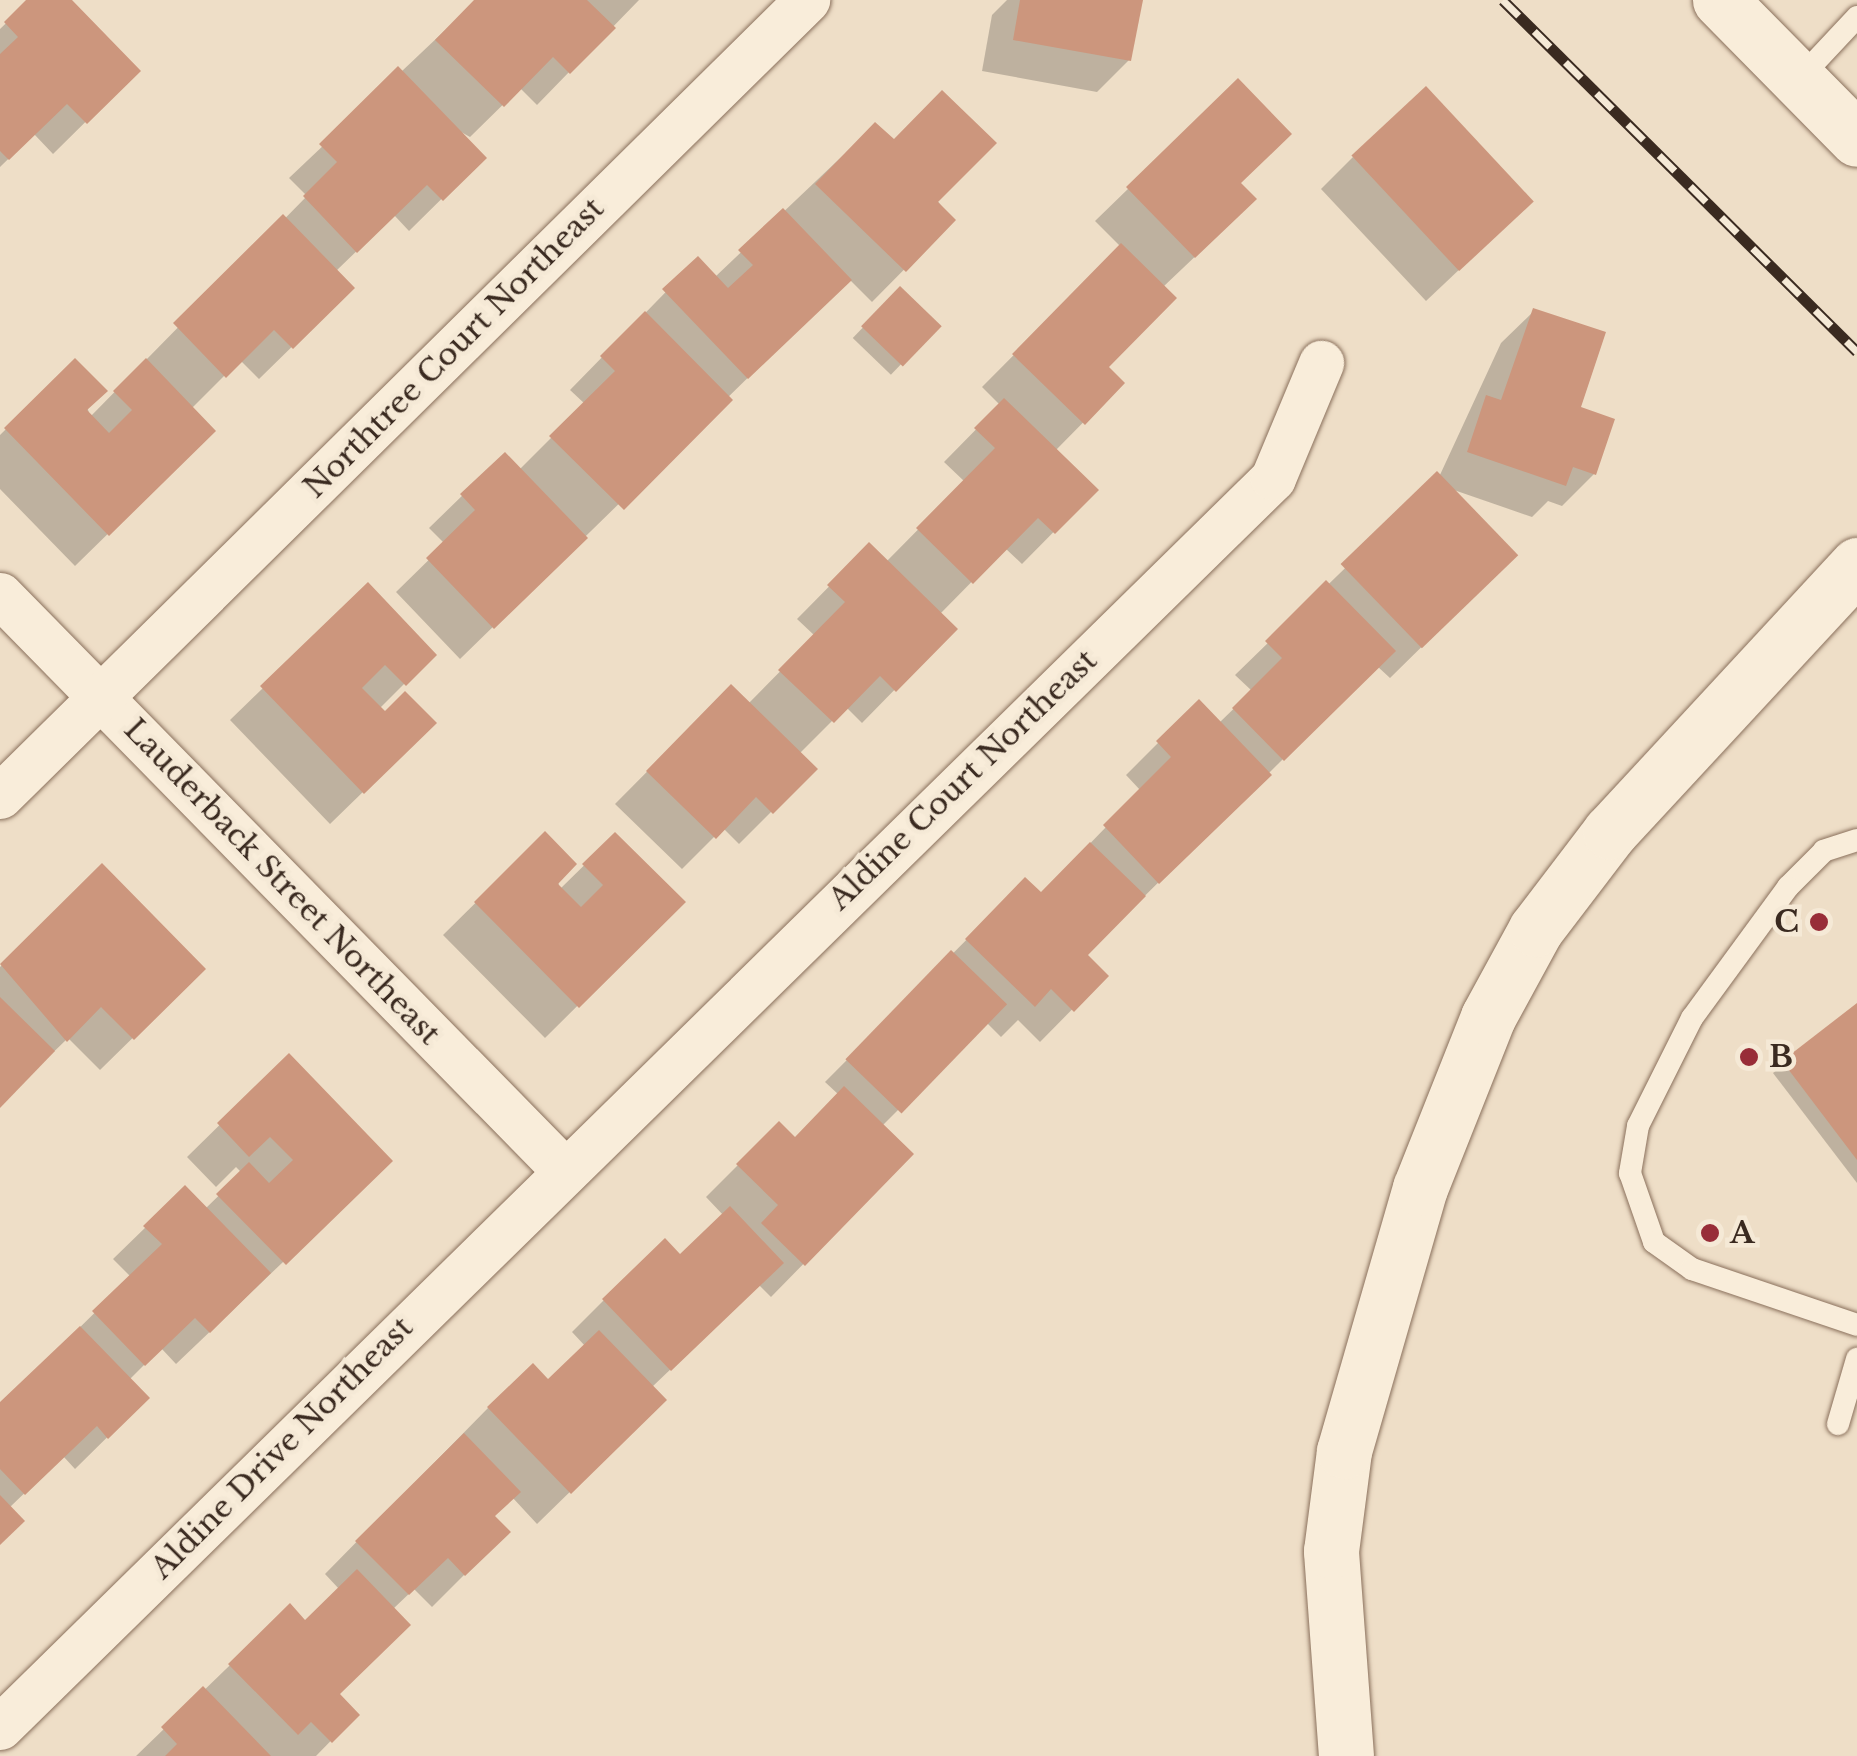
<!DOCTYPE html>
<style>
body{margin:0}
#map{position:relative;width:1857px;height:1756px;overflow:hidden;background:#eedec7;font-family:"Libre Baskerville",serif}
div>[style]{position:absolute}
.shadow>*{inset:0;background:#0003;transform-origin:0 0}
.building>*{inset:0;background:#cc967d;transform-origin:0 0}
.roads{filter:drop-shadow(0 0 2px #8a705c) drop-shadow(0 0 2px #8a705c)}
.lane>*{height:22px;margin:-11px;padding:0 11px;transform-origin:11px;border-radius:11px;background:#f9edda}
.street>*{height:45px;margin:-22.5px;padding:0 22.5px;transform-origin:22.5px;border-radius:22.5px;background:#f9edda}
.secondary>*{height:55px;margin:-27.5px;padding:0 27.5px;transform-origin:27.5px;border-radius:27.5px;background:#f9edda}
.rail>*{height:11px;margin-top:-5.5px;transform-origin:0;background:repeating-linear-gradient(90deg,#f5e9d6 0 22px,#3a2a20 0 44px);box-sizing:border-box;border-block:2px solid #3a2a20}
.dots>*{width:28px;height:28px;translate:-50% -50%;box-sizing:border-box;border:5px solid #f5e9d6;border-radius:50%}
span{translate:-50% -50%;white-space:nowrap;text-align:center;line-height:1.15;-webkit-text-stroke:9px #f5e9d6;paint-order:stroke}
.street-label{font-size:30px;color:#3a2a20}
.poi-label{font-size:30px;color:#3a2a20;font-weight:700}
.right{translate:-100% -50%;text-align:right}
.left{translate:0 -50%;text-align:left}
</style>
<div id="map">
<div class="shadow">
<i style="clip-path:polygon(30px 0,68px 0,137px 71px,53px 154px,34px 134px,0 167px,0 29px)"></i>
<i style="clip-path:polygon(477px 0,639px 0,537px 105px,520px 88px,470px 137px,454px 128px,483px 158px,409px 231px,394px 215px,336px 271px,352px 288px,259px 379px,240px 360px,191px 409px,213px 431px,75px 566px,0 489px,0 435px,75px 361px,90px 417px,307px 196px,289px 178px)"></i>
<i style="clip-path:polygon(1007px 0,1140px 0,1129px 60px,1097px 92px,982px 71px,992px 15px)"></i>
<i style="clip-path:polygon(1238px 82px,1238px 183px,1222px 231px,1163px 287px,1106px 367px,1122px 383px,1055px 451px,1095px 490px,1022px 564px,1005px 548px,939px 615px,954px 629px,862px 723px,846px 707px,799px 754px,814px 769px,739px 844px,723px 828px,682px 869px,615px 804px,731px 687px,748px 704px,815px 636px,797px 619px,869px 546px,886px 562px,965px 482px,944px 462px,1000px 405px,982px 387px,1121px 247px,1095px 221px)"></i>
<i style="clip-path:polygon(875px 125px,953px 220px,872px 302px,849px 279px,460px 659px,396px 592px,445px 544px,429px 528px,504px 455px,519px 470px,585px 404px,570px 390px,698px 259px,715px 277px)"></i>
<i style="clip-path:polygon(1353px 157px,1498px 233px,1426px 301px,1321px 189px)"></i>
<i style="left:900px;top:289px;width:53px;height:68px;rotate:44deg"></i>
<i style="clip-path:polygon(1534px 311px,1594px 474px,1562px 506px,1548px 501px,1532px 517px,1451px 489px,1515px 555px,1390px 678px,1377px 666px,1084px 956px,1105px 976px,1040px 1042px,1018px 1020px,1001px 1037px,986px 1022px,882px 1126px,911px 1154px,771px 1297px,759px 1285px,652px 1387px,664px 1400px,537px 1524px,512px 1497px,492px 1517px,507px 1532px,432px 1607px,414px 1589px,393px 1609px,337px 1695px,356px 1715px,316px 1756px,136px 1756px,290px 1607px,305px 1623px,340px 1590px,325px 1574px,488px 1408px,548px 1383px,586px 1347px,572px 1332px,604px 1300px,680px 1258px,724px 1216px,706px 1197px,779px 1124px,795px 1140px,839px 1095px,825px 1082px,1025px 881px,1040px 895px,1141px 791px,1126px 775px,1199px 702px,1219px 723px,1252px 691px,1235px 675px,1439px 477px,1501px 343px)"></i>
<i style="clip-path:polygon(368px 586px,434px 654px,379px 709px,401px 755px,330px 824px,230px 720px)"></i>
<i style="clip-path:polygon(545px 834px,560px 889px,615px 835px,682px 902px,545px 1038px,443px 935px)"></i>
<i style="clip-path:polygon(102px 866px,203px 969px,100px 1070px,68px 1038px,0 1104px,0 967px)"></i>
<i style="clip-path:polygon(1857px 1006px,1857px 1183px,1773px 1073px)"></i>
<i style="clip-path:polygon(289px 1057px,389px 1161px,176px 1364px,161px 1348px,129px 1380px,147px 1398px,75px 1469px,63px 1456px,9px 1508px,0 1542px,0 1406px,131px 1277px,113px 1259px,185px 1189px,205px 1209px,242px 1173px,236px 1167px,216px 1187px,187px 1157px)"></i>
</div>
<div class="building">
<i style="clip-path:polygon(26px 0,72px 0,141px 71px,87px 124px,67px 104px,9px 160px,0 151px,0 54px,18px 37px,4px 22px)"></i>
<i style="clip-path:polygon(474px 0,587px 0,616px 28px,570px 74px,553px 57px,504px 107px,435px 40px)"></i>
<i style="clip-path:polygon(1020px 0,1143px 0,1131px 61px,1013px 40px)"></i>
<i style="clip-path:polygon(398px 66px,487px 158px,443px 201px,427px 185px,357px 253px,303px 196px,337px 162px,319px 144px)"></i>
<i style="clip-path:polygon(1238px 78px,1292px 134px,1241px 183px,1257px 199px,1195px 258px,1126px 187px)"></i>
<i style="left:1426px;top:86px;width:158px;height:102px;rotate:47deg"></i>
<i style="clip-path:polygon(942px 90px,997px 143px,938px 202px,956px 220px,906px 272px,815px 184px,875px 122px,894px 139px)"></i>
<i style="clip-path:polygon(783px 208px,852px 280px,748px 379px,662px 289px,698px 256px,728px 288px,753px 265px,738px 250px)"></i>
<i style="clip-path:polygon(283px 214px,355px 288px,293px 349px,274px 330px,226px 378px,173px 323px)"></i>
<i style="clip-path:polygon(1121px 243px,1177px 298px,1109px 367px,1125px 383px,1085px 425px,1012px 354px)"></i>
<i style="left:900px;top:286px;width:58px;height:56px;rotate:44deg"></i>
<i style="clip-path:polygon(1533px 308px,1606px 332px,1581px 407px,1615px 419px,1596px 475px,1573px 467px,1566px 486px,1467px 452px,1486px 395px,1501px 400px)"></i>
<i style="clip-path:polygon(645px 311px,733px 400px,624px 510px,549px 436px,615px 371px,600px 356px)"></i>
<i style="clip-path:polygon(75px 358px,108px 391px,87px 410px,109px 433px,132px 410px,113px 391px,146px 358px,216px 431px,109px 536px,4px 428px)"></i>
<i style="clip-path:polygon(1004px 398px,1099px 490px,1055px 534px,1038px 518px,973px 584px,916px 528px,995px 448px,974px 428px)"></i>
<i style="clip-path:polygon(505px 452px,588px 538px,494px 629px,426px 558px,475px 510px,460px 494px)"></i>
<i style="left:1437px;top:471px;width:117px;height:134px;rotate:46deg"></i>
<i style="clip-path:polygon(869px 542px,958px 629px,896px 692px,880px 676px,834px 723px,778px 670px,845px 602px,827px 585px)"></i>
<i style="clip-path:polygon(1326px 580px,1396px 651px,1284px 761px,1232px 708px,1282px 658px,1265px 641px)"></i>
<i style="clip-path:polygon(368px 582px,437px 655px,406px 686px,385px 665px,362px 688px,385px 711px,405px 691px,437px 723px,364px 794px,260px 686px)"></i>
<i style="clip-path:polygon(731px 684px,818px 769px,773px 814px,756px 797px,716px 839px,646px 771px)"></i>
<i style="clip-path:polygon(1199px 699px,1272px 775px,1159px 884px,1103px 825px,1171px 757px,1156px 741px)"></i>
<i style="clip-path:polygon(545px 831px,577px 864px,558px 884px,581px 907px,603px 885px,582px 864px,615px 832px,686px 902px,579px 1008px,474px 902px)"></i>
<i style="clip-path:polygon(1090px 842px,1146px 896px,1088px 955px,1109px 976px,1074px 1012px,1051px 989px,1035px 1007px,965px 939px,1025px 877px,1041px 892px)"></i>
<i style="clip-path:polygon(102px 863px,206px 969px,134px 1040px,101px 1007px,67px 1042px,0 964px)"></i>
<i style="left:951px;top:950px;width:78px;height:152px;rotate:44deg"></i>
<i style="clip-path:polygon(0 997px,55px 1051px,0 1108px)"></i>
<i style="clip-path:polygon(1857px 1003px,1857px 1160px,1782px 1061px)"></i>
<i style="clip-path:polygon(289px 1053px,393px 1161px,286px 1265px,216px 1194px,249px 1162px,269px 1183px,293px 1160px,270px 1137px,249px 1157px,217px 1123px)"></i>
<i style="clip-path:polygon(844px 1086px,914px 1154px,805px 1266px,761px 1223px,778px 1205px,736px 1164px,779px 1121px,795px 1137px)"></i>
<i style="clip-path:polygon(185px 1185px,271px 1273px,210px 1333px,195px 1318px,145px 1366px,92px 1311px,162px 1244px,143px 1226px)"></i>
<i style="clip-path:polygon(730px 1206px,784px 1263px,671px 1371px,602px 1299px,665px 1238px,680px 1254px)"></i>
<i style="clip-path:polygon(80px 1326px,150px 1398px,108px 1439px,97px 1426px,25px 1495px,0 1469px,0 1402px)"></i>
<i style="clip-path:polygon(599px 1330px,667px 1400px,571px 1494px,487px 1407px,533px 1363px,548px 1379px)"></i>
<i style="clip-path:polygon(464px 1433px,521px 1492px,495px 1516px,511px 1532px,465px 1576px,448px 1558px,409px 1595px,355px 1541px)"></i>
<i style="clip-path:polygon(0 1495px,25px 1521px,0 1545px)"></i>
<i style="clip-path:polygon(357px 1569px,411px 1625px,340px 1694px,360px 1715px,332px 1743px,311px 1722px,298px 1735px,228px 1664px,290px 1603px,305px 1620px)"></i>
<i style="clip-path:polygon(203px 1686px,271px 1756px,165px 1756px,177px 1744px,161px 1727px)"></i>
</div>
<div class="roads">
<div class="lane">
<i style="left:1799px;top:79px;width:85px;rotate:-46.9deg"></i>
<i style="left:1857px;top:840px;width:35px;rotate:162deg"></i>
<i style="left:1824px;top:851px;width:51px;rotate:135deg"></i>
<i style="left:1788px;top:887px;width:162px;rotate:126.2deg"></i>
<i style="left:1692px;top:1018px;width:121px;rotate:116.6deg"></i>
<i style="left:1638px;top:1126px;width:48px;rotate:99.7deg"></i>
<i style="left:1630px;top:1173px;width:73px;rotate:70.8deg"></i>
<i style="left:1654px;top:1242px;width:47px;rotate:35.4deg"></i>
<i style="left:1692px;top:1269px;width:174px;rotate:18.7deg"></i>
<i style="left:1838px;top:1424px;width:68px;rotate:-73.7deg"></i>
</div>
<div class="street">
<i style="left:0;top:595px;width:805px;rotate:45.55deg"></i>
<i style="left:0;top:796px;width:1134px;rotate:-44.61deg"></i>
<i style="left:0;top:1727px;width:1783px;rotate:-44.45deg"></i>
<i style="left:1273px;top:478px;width:125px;rotate:-67.3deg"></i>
</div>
<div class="secondary">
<i style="left:1720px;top:0;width:195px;rotate:45.4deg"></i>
<i style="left:1346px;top:1756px;width:206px;rotate:-94.2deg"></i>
<i style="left:1331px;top:1551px;width:101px;rotate:-82.6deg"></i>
<i style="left:1344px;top:1451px;width:274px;rotate:-73.9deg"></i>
<i style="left:1420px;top:1188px;width:184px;rotate:-68.3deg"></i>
<i style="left:1488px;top:1017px;width:100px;rotate:-61.4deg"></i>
<i style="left:1536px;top:929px;width:122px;rotate:-52.7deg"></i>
<i style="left:1610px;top:832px;width:364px;rotate:-47.2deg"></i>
</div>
</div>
<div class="rail">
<i style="left:1503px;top:0;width:499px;rotate:44.8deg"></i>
</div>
<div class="dots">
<i style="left:1819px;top:922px;background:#982d38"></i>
<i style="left:1749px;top:1057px;background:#982d38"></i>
<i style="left:1710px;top:1233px;background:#982d38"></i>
</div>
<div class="street-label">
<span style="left:454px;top:348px;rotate:-45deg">Northtree Court Northeast</span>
<span style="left:963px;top:780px;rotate:-44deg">Aldine Court Northeast</span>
<span style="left:282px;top:882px;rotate:46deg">Lauderback Street Northeast</span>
<span style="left:282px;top:1448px;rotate:-45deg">Aldine Drive Northeast</span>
</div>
<div class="poi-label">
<span class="right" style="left:1799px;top:922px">C</span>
<span class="left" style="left:1769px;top:1057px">B</span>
<span class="left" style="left:1730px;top:1233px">A</span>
</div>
</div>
